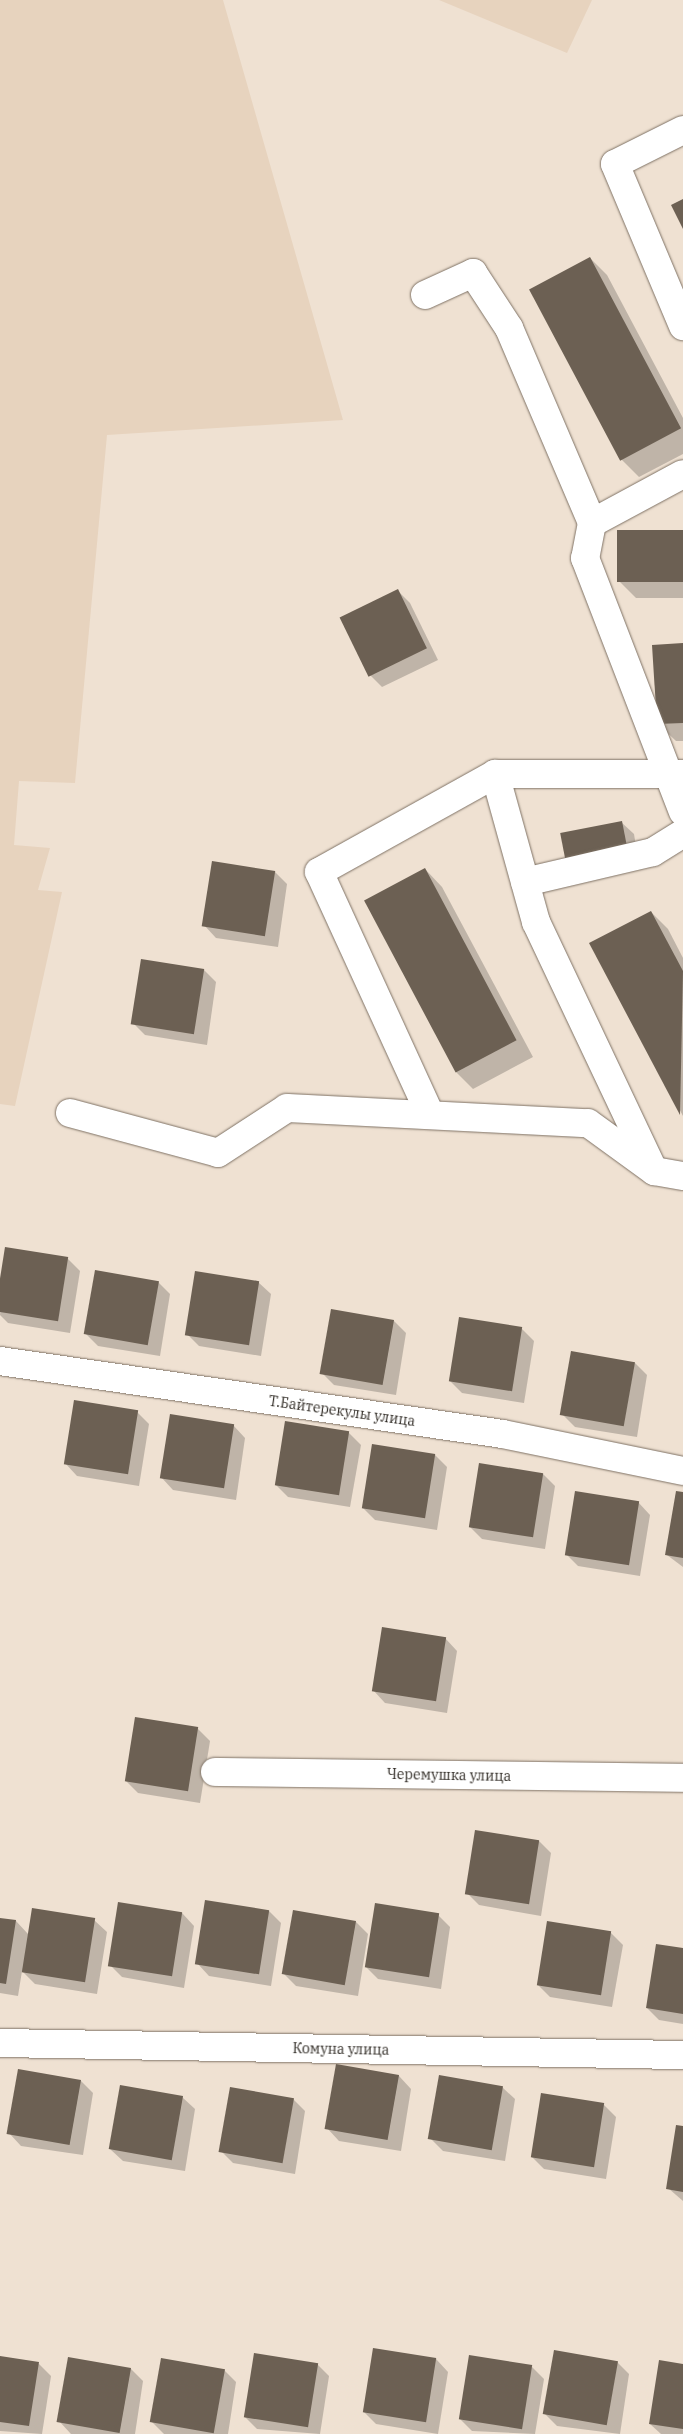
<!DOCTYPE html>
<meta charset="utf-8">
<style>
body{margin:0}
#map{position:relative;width:683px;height:2434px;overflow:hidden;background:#efe1d2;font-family:"IBM Plex Serif",serif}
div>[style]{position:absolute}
.built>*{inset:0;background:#e7d3be}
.shadow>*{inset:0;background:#0003}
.building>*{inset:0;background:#6c6053;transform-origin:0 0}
.roads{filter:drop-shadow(0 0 1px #7f7265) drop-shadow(0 0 1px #7f7265)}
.minor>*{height:28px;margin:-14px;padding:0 14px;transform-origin:14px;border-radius:14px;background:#fff}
span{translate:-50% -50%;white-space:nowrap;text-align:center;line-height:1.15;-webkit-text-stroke:5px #fff;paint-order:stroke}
.street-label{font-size:14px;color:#2e2923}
</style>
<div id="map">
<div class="built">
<i style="clip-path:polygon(0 0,223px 0,343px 420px,107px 435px,75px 783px,19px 781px,14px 845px,50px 848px,38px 890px,62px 892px,15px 1106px,0 1104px)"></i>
<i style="clip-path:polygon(439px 0,592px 0,567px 53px)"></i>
</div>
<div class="shadow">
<i style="clip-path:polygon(590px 258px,607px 275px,683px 418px,683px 454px,639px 477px,622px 460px)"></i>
<i style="clip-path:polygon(683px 531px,683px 598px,636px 598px,619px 581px)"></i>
<i style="clip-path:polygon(398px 591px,410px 603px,438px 660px,382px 687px,370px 675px)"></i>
<i style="clip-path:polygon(683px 644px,683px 741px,676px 741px,658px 724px)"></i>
<i style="clip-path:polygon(621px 822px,634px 834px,638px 859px,578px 870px,566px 857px)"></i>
<i style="clip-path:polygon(425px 869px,442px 887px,533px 1057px,473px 1089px,456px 1072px,365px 901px)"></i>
<i style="clip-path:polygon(275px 872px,287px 884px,278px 947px,216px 938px,204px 925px)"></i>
<i style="clip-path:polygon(651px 912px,668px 929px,683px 958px,683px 1116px,591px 944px)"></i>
<i style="clip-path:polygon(204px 970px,216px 982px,207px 1045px,145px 1035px,133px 1023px)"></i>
<i style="clip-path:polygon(6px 1248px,68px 1259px,80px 1271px,70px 1333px,8px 1323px,0 1315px)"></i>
<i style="clip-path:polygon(158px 1282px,170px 1294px,160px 1356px,98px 1346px,86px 1334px)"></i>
<i style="clip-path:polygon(258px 1282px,271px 1294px,261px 1356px,199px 1346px,187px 1334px)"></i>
<i style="clip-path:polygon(460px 1318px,522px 1329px,534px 1341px,524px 1403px,462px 1393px,450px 1381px)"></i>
<i style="clip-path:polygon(394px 1321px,406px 1333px,396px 1395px,334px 1385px,322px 1373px)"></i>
<i style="clip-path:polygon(635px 1363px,647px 1375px,637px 1437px,575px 1427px,563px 1415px)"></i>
<i style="clip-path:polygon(137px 1412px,149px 1424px,139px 1486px,77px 1476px,65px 1463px)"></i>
<i style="clip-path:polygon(233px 1425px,245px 1438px,236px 1500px,173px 1490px,161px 1477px)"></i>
<i style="clip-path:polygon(348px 1432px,361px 1445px,350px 1507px,288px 1497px,276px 1485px)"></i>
<i style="clip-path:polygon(373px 1445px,435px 1455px,447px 1467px,437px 1530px,375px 1520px,363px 1508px)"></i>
<i style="clip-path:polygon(543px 1474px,555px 1486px,545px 1549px,482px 1539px,470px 1527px)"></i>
<i style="clip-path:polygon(683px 1493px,683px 1567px,667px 1555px)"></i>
<i style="clip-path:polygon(638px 1502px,650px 1515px,640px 1576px,578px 1566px,566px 1554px)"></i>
<i style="clip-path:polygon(445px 1638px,457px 1651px,447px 1713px,385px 1703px,373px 1690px)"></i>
<i style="clip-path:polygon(197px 1728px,210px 1741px,200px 1803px,138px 1793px,125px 1780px)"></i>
<i style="clip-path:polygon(539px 1841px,551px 1853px,541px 1916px,479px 1905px,467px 1893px)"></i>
<i style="clip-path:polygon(269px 1911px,281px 1923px,271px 1986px,209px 1976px,197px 1963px)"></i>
<i style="clip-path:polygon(182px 1913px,194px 1926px,184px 1988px,122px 1977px,110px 1965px)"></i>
<i style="clip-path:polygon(438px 1915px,450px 1927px,441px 1989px,378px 1979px,366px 1967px)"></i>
<i style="clip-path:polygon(0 1919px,16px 1921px,28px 1934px,94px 1920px,107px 1932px,97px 1994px,35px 1984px,22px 1971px,18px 1996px,0 1993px)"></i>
<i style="clip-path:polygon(356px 1922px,368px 1934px,358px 1996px,296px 1986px,284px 1974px)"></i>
<i style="clip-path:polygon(610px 1932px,623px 1945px,612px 2007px,550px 1997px,538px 1985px)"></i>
<i style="clip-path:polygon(683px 1950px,683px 2024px,659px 2020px,647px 2008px)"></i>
<i style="clip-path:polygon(337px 2066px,399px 2076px,411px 2089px,401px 2151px,339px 2141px,327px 2128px)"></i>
<i style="clip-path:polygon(81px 2081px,93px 2093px,83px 2155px,21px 2146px,9px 2133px)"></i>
<i style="clip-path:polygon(502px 2087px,515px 2099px,505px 2161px,443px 2151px,431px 2139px)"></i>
<i style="clip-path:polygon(542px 2094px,604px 2105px,616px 2117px,606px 2179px,544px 2169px,532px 2157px)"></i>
<i style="clip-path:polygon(182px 2097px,195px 2109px,185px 2171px,123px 2161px,110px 2149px)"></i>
<i style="clip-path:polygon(293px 2099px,305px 2111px,295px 2174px,233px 2163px,221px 2151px)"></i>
<i style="clip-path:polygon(683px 2127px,683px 2201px,668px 2188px)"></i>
<i style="clip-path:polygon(0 2357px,39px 2364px,51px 2376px,42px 2434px,0 2431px)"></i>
<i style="clip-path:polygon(436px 2359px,448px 2372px,438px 2434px,376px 2424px,364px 2412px)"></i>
<i style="clip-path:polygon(617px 2362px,629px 2374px,620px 2434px,557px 2426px,545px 2414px)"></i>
<i style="clip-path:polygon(317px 2364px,329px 2376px,320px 2434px,257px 2429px,245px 2417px)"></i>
<i style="clip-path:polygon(683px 2365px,683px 2434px,661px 2434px,650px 2424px)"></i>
<i style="clip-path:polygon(532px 2367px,544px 2379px,535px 2434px,472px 2431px,460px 2419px)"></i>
<i style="clip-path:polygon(131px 2369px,143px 2381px,135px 2434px,71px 2434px,59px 2421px)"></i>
<i style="clip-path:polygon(224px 2370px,236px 2382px,228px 2434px,164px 2434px,152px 2422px)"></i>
</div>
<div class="building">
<i style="clip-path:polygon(683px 199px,683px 229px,671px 205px)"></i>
<i style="left:590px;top:257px;width:194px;height:69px;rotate:62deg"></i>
<i style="left:617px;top:530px;width:66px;height:52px"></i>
<i style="left:398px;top:589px;width:66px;height:65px;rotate:64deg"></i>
<i style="clip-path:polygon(683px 643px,683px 723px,657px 724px,652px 645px)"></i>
<i style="left:622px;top:821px;width:26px;height:63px;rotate:79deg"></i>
<i style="left:212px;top:861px;width:64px;height:66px;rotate:9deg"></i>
<i style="left:425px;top:868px;width:195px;height:69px;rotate:62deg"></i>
<i style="clip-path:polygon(651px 911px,683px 971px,680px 1115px,589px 943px)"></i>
<i style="left:141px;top:959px;width:64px;height:66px;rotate:9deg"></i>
<i style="left:5px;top:1247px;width:64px;height:65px;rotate:9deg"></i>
<i style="left:95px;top:1270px;width:65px;height:65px;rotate:10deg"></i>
<i style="left:195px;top:1271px;width:65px;height:65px;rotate:9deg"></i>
<i style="left:331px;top:1309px;width:64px;height:66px;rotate:10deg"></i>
<i style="left:459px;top:1317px;width:64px;height:65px;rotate:9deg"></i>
<i style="left:571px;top:1351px;width:65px;height:65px;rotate:10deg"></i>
<i style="left:74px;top:1400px;width:65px;height:65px;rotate:9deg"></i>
<i style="left:170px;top:1414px;width:65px;height:65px;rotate:9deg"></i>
<i style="left:285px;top:1421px;width:65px;height:65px;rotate:9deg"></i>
<i style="left:372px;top:1444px;width:64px;height:65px;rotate:9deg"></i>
<i style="left:479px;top:1463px;width:65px;height:65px;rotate:9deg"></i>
<i style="left:575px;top:1491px;width:65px;height:65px;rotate:9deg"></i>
<i style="clip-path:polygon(676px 1491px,683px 1492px,683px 1558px,665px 1555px)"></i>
<i style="left:382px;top:1627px;width:65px;height:65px;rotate:9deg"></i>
<i style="left:135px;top:1717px;width:64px;height:65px;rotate:9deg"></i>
<i style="left:475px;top:1830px;width:65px;height:65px;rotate:9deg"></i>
<i style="left:205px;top:1900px;width:65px;height:65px;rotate:9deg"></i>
<i style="left:118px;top:1902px;width:65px;height:65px;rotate:9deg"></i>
<i style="left:375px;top:1903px;width:65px;height:65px;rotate:9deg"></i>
<i style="left:32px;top:1908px;width:64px;height:65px;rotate:9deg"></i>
<i style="left:293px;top:1910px;width:64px;height:65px;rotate:10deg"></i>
<i style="clip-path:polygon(0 1918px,16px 1920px,6px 1984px,0 1983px)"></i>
<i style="left:547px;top:1921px;width:65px;height:65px;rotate:9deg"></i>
<i style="clip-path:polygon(656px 1944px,683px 1948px,683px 2014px,646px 2008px)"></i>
<i style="left:336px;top:2064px;width:64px;height:66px;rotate:10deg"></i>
<i style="left:18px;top:2069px;width:64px;height:66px;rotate:10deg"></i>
<i style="left:439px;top:2075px;width:65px;height:65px;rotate:10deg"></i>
<i style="left:120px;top:2085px;width:64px;height:65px;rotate:10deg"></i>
<i style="left:230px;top:2087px;width:65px;height:66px;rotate:10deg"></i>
<i style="left:541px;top:2093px;width:64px;height:65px;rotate:9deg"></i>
<i style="clip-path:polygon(676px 2125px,683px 2126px,683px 2192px,666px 2189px)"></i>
<i style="left:373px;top:2348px;width:64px;height:65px;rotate:9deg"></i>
<i style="left:554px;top:2350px;width:65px;height:65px;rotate:10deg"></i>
<i style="left:254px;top:2353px;width:65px;height:65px;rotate:9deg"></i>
<i style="left:469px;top:2355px;width:64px;height:65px;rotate:9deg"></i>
<i style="clip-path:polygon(0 2356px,39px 2362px,29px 2426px,0 2422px)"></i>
<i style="left:68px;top:2357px;width:64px;height:66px;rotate:10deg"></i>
<i style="left:161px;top:2358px;width:65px;height:65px;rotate:10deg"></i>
<i style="clip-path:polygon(659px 2360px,683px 2364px,683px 2429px,649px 2424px)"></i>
</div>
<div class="roads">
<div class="minor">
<i style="left:683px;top:130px;width:76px;rotate:153.4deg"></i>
<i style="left:615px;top:164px;width:176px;rotate:67.2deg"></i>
<i style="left:425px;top:295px;width:53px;rotate:-24.6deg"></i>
<i style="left:473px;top:273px;width:66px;rotate:56.8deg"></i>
<i style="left:509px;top:328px;width:212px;rotate:66.9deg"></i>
<i style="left:592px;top:523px;width:36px;rotate:101deg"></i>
<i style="left:585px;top:558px;width:272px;rotate:68.9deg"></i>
<i style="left:592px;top:523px;width:103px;rotate:-28.3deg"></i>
<i style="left:495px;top:774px;width:154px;rotate:74.5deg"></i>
<i style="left:536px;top:922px;width:273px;rotate:64.7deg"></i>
<i style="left:525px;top:882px;width:131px;rotate:-13.2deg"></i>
<i style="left:653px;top:852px;width:36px;rotate:-32deg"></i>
<i style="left:429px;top:1112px;width:264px;rotate:-114.6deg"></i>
<i style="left:319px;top:872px;width:201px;rotate:-29.1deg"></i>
<i style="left:495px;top:774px;width:188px"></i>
<i style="left:70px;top:1113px;width:153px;rotate:15.1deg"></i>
<i style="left:218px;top:1153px;width:82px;rotate:-33.1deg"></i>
<i style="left:287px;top:1108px;width:301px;rotate:2.9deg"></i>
<i style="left:588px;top:1123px;width:82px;rotate:36deg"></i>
<i style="left:654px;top:1171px;width:29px;rotate:10deg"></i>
<i style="left:0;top:1361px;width:508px;rotate:8.26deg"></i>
<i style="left:503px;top:1434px;width:184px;rotate:11.6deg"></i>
<i style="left:215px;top:1772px;width:468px;rotate:0.7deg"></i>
<i style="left:0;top:2043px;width:683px;rotate:1.01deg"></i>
</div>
</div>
<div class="street-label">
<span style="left:342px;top:1411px;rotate:8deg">Т.Байтерекулы улица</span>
<span style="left:449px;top:1775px;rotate:1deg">Черемушка улица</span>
<span style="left:341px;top:2049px;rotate:1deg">Комуна улица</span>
</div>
</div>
